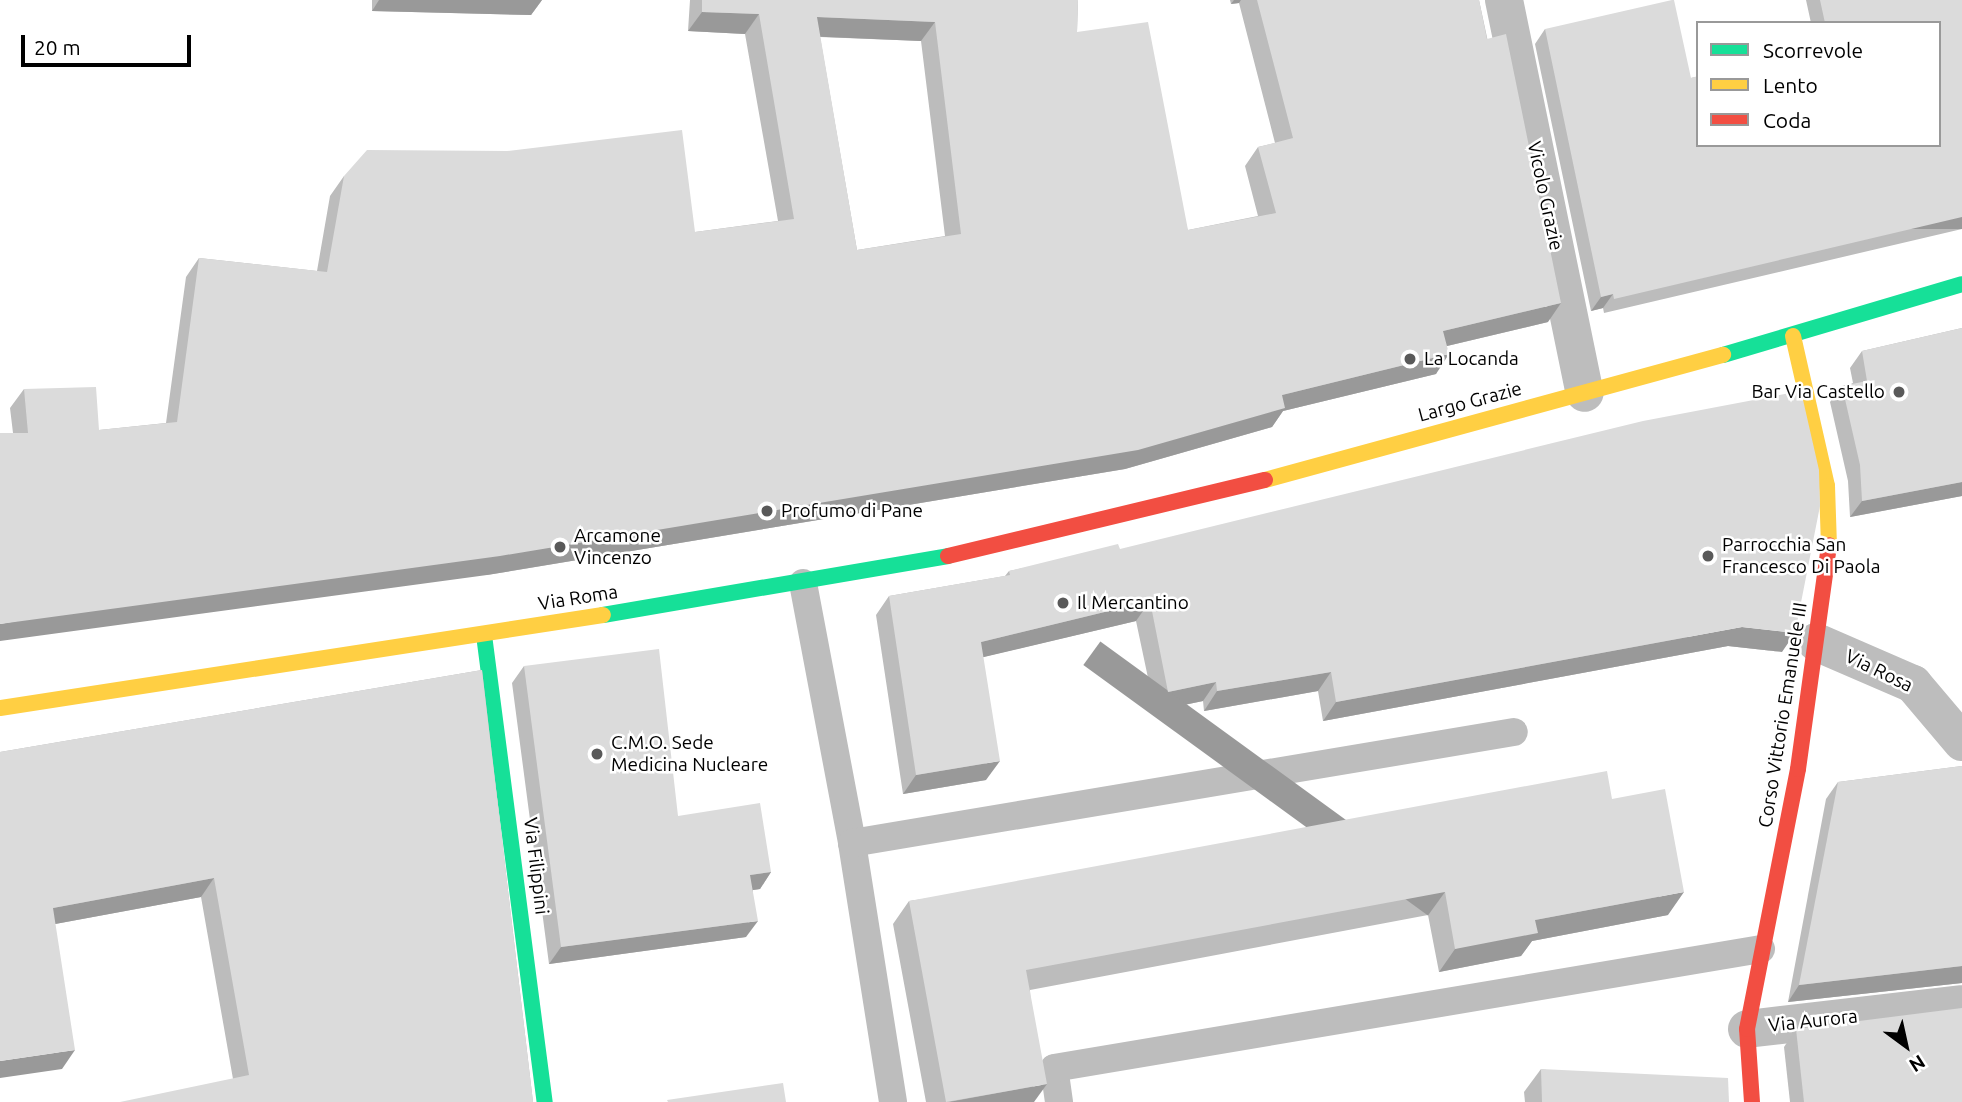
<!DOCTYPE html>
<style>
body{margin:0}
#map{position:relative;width:1962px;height:1102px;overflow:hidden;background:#fff;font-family:Ubuntu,sans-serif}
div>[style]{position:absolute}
.lane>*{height:28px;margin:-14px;padding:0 14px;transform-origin:14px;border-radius:14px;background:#bdbdbd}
.street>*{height:38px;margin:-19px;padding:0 19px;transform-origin:19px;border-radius:19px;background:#bdbdbd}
.fast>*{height:16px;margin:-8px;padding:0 8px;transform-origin:8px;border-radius:8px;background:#16e098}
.slow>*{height:16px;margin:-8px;padding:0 8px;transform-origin:8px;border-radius:8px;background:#ffcf43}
.jam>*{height:16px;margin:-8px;padding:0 8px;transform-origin:8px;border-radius:8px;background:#f24e42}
.wall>*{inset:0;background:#bcbcbc}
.shaded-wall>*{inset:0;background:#999;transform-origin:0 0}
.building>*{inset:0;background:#dbdbdb}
.dots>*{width:19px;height:19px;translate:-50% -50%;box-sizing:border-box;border:4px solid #fff;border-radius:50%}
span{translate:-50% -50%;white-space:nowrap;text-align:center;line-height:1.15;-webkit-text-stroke:5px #fff;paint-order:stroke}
.street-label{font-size:19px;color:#000}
.poi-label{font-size:19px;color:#000}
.left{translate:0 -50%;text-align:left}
.right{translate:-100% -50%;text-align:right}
.legend{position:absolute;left:1696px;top:21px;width:245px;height:126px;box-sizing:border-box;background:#fff;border:2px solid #999;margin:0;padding:9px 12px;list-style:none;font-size:21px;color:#000}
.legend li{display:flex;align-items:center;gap:14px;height:35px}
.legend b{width:35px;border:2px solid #999}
.north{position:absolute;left:1871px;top:1011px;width:70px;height:70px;-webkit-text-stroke:5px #fff;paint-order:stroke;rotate:147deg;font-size:19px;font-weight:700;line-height:28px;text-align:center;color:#000}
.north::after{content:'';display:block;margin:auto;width:24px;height:32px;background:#000;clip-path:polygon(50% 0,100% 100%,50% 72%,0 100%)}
.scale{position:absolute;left:21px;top:35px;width:170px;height:32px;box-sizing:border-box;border:4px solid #000;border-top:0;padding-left:9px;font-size:21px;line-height:24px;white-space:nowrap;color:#000;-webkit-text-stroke:5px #fff;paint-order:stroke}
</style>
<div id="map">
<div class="lane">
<i style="left:803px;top:583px;width:265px;rotate:79.3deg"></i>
<i style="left:852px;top:843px;width:262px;rotate:81deg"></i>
<i style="left:852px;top:843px;width:671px;rotate:-9.52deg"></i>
<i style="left:1059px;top:1102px;width:34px;rotate:-98deg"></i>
<i style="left:1054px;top:1068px;width:717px;rotate:-9.55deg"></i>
</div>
<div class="street">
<i style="left:1504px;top:0;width:401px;rotate:78.4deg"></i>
<i style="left:1816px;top:642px;width:106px;rotate:23.4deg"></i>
<i style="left:1913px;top:684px;width:76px;rotate:49.8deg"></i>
<i style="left:1747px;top:1029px;width:216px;rotate:-6.6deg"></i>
</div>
<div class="fast">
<i style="left:1723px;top:355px;width:249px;rotate:-16.5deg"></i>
<i style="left:603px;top:615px;width:350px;rotate:-9.7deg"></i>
<i style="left:484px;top:635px;width:471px;rotate:82.6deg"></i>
</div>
<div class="slow">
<i style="left:1793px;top:336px;width:154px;rotate:77.2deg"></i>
<i style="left:1827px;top:486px;width:59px;rotate:88.1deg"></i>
<i style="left:1265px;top:480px;width:475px;rotate:-15.3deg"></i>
<i style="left:0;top:708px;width:610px;rotate:-8.77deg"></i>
</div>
<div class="jam">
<i style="left:948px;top:556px;width:326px;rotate:-13.5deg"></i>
<i style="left:1752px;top:1102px;width:73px;rotate:-93.9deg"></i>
<i style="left:1747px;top:1029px;width:265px;rotate:-78.9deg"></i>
<i style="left:1798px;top:769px;width:226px;rotate:-82.1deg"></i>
</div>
<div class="wall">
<i style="clip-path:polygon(372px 0,542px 0,531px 15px,372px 11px)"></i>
<i style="clip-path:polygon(evenodd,690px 0,1078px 0,1077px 32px,1188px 230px,1258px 216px,1245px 166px,1258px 147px,1275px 143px,1239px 3px,1231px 4px,1230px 0,1479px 0,1548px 322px,1447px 346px,1436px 374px,1283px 411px,1272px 427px,1125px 469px,487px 575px,13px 433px,10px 408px,24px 389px,99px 430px,166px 423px,186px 277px,199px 258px,317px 271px,330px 196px,344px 176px,695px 232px,778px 221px,745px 34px,688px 31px,690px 0,820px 37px,921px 41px,945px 236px,857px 250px,820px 37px)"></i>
<i style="clip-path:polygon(1806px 0,1962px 0,1962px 229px,1604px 313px,1603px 308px,1591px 311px,1535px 44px,1545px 29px,1691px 78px,1939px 23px,1811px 23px)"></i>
<i style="clip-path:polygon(1962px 328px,1962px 496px,1850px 517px,1848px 481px,1830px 402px,1842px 386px,1853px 383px,1850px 368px,1862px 351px)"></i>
<i style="clip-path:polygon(1120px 549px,1782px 652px,1728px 646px,1323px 721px,1318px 691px,1204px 711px,1203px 701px,1155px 711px,1136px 621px,983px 657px,986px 780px,903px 794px,876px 615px,889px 596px,1005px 576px,1009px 571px)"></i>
<i style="clip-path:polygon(524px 666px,678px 816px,771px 872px,760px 889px,753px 890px,746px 937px,549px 964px,512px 683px)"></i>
<i style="clip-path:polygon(482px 670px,533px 1102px,233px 1079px,201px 897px,55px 924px,62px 1069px,0 752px)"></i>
<i style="clip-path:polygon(1962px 766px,1962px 983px,1788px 1002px,1826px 799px,1838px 782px)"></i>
<i style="clip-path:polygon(1612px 799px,1668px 915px,1532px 941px,1521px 956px,1439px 972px,1428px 915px,1030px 990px,1034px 1102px,926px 1102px,893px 924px,909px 901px)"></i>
<i style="clip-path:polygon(1796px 1029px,1962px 1102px,1790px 1102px,1784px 1047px)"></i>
<i style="clip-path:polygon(1541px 1069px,1729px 1102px,1525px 1102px,1524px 1092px)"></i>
</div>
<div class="shaded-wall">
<i style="clip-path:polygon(379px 0,542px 0,531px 15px,372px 11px)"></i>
<i style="clip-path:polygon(1234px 0,1241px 0,1239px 3px,1231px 4px)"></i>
<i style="clip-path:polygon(702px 12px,759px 14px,745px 34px,688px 31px)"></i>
<i style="clip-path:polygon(817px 17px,935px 22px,921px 41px,803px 36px)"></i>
<i style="left:1962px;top:217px;width:12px;height:358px;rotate:90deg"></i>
<i style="clip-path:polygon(1613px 294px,1603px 308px,1591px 311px,1601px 297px)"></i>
<i style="clip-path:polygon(1561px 303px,1548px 322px,1430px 350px,1443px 331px)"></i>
<i style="clip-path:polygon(1449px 354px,1436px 374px,1283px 411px,1272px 427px,1125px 469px,487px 575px,0 641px,0 624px,1282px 395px)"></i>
<i style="clip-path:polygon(1962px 482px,1962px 496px,1850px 517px,1862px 501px)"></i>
<i style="clip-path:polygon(1150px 601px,1136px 621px,967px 661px,981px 642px)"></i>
<i style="clip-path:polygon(1742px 627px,1795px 633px,1782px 652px,1728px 646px,1323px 721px,1336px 702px)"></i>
<i style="clip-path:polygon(1331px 672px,1318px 691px,1204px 711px,1217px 691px)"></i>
<i style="clip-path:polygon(1216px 682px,1203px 701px,1155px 711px,1168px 692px)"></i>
<i style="clip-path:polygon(1000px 761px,986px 780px,903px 794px,916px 775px)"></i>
<i style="clip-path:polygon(771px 872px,760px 889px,739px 892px,750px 875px)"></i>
<i style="clip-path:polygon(214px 878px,201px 897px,39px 927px,53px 908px)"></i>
<i style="left:1445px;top:892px;width:29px;height:426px;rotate:126deg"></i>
<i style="clip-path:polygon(1684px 892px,1668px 915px,1532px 941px,1521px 956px,1439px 972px,1455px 949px,1535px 920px)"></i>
<i style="clip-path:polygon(758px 921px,746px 937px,549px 964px,561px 947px)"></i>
<i style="clip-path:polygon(1962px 966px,1962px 983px,1788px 1002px,1799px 985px)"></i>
<i style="clip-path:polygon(75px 1050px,62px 1069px,0 1078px,0 1061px)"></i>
<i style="clip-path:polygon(1047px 1084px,1034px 1102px,949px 1102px)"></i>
</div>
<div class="building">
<i style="clip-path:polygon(evenodd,702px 0,1078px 0,1077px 32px,1148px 22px,1188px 230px,1276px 213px,1258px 147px,1293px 138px,1257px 0,1479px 0,1487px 39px,1506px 34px,1561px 303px,1443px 331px,1449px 354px,1282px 395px,1285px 408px,1138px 450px,500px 556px,0 624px,0 433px,28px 433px,24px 389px,96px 387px,99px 430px,177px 422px,199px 258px,327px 272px,344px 176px,367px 150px,507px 151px,682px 130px,695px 232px,794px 219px,759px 14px,702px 12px,702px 0,817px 17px,935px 22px,961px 234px,857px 250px,817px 17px)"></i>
<i style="clip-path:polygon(1672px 0,1674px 0,1691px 78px,1698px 76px,1698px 145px,1939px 145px,1939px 23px,1825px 23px,1820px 0,1962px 0,1962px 217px,1614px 299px,1613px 294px,1601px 297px,1545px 29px)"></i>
<i style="clip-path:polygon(1962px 328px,1962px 482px,1862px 501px,1860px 465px,1842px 386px,1867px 381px,1862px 351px)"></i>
<i style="clip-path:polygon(1801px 391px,1819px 470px,1820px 506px,1795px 633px,1742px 627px,1336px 702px,1331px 672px,1217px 691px,1216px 682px,1168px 692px,1150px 601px,981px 642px,1000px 761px,916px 775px,889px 596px,1010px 575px,1009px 571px,1118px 544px,1120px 549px,1643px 421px)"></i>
<i style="clip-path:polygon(659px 649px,678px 816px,760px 803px,771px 872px,750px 875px,758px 921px,561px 947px,524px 666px)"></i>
<i style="clip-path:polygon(482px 670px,533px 1102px,120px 1102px,249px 1075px,214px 878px,53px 908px,75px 1050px,0 1061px,0 752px)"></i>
<i style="clip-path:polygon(1962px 766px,1962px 966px,1799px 985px,1838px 782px)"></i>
<i style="clip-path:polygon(1607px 771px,1612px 799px,1665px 789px,1684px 892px,1535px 920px,1538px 933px,1455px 949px,1445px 892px,1026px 970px,1047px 1084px,946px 1102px,909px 901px)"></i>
<i style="clip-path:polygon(1962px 1008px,1962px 1102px,1804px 1102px,1796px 1029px)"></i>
<i style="clip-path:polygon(1541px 1069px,1728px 1078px,1729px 1102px,1542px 1102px)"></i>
<i style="clip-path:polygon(783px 1083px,786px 1102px,668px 1102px,667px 1100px)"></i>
</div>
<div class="dots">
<i style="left:1410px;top:359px;background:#595959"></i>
<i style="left:1899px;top:392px;background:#595959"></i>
<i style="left:767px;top:511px;background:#595959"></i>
<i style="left:560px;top:547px;background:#595959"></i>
<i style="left:1708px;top:556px;background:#595959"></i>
<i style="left:1063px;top:603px;background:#595959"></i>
<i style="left:597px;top:754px;background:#595959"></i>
</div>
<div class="street-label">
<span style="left:1545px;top:196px;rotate:78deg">Vicolo Grazie</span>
<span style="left:1470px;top:402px;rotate:-15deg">Largo Grazie</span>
<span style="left:578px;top:598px;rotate:-9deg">Via Roma</span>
<span style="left:1879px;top:671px;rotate:26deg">Via Rosa</span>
<span style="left:1783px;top:715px;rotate:-81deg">Corso Vittorio Emanuele III</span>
<span style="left:536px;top:866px;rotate:83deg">Via Filippini</span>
<span style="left:1813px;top:1021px;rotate:-6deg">Via Aurora</span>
</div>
<div class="poi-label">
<span class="left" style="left:1424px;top:359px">La Locanda</span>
<span class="right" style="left:1885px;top:392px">Bar Via Castello</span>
<span class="left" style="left:781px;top:511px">Profumo di Pane</span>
<span class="left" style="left:574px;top:547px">Arcamone<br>Vincenzo</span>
<span class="left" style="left:1722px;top:556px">Parrocchia San<br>Francesco Di Paola</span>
<span class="left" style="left:1077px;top:603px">Il Mercantino</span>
<span class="left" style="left:611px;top:754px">C.M.O. Sede<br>Medicina Nucleare</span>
</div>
<ul class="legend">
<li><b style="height:9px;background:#16e098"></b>Scorrevole</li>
<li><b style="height:9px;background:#ffcf43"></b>Lento</li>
<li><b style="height:9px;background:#f24e42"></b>Coda</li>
</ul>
<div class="north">N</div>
<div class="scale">20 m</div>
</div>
